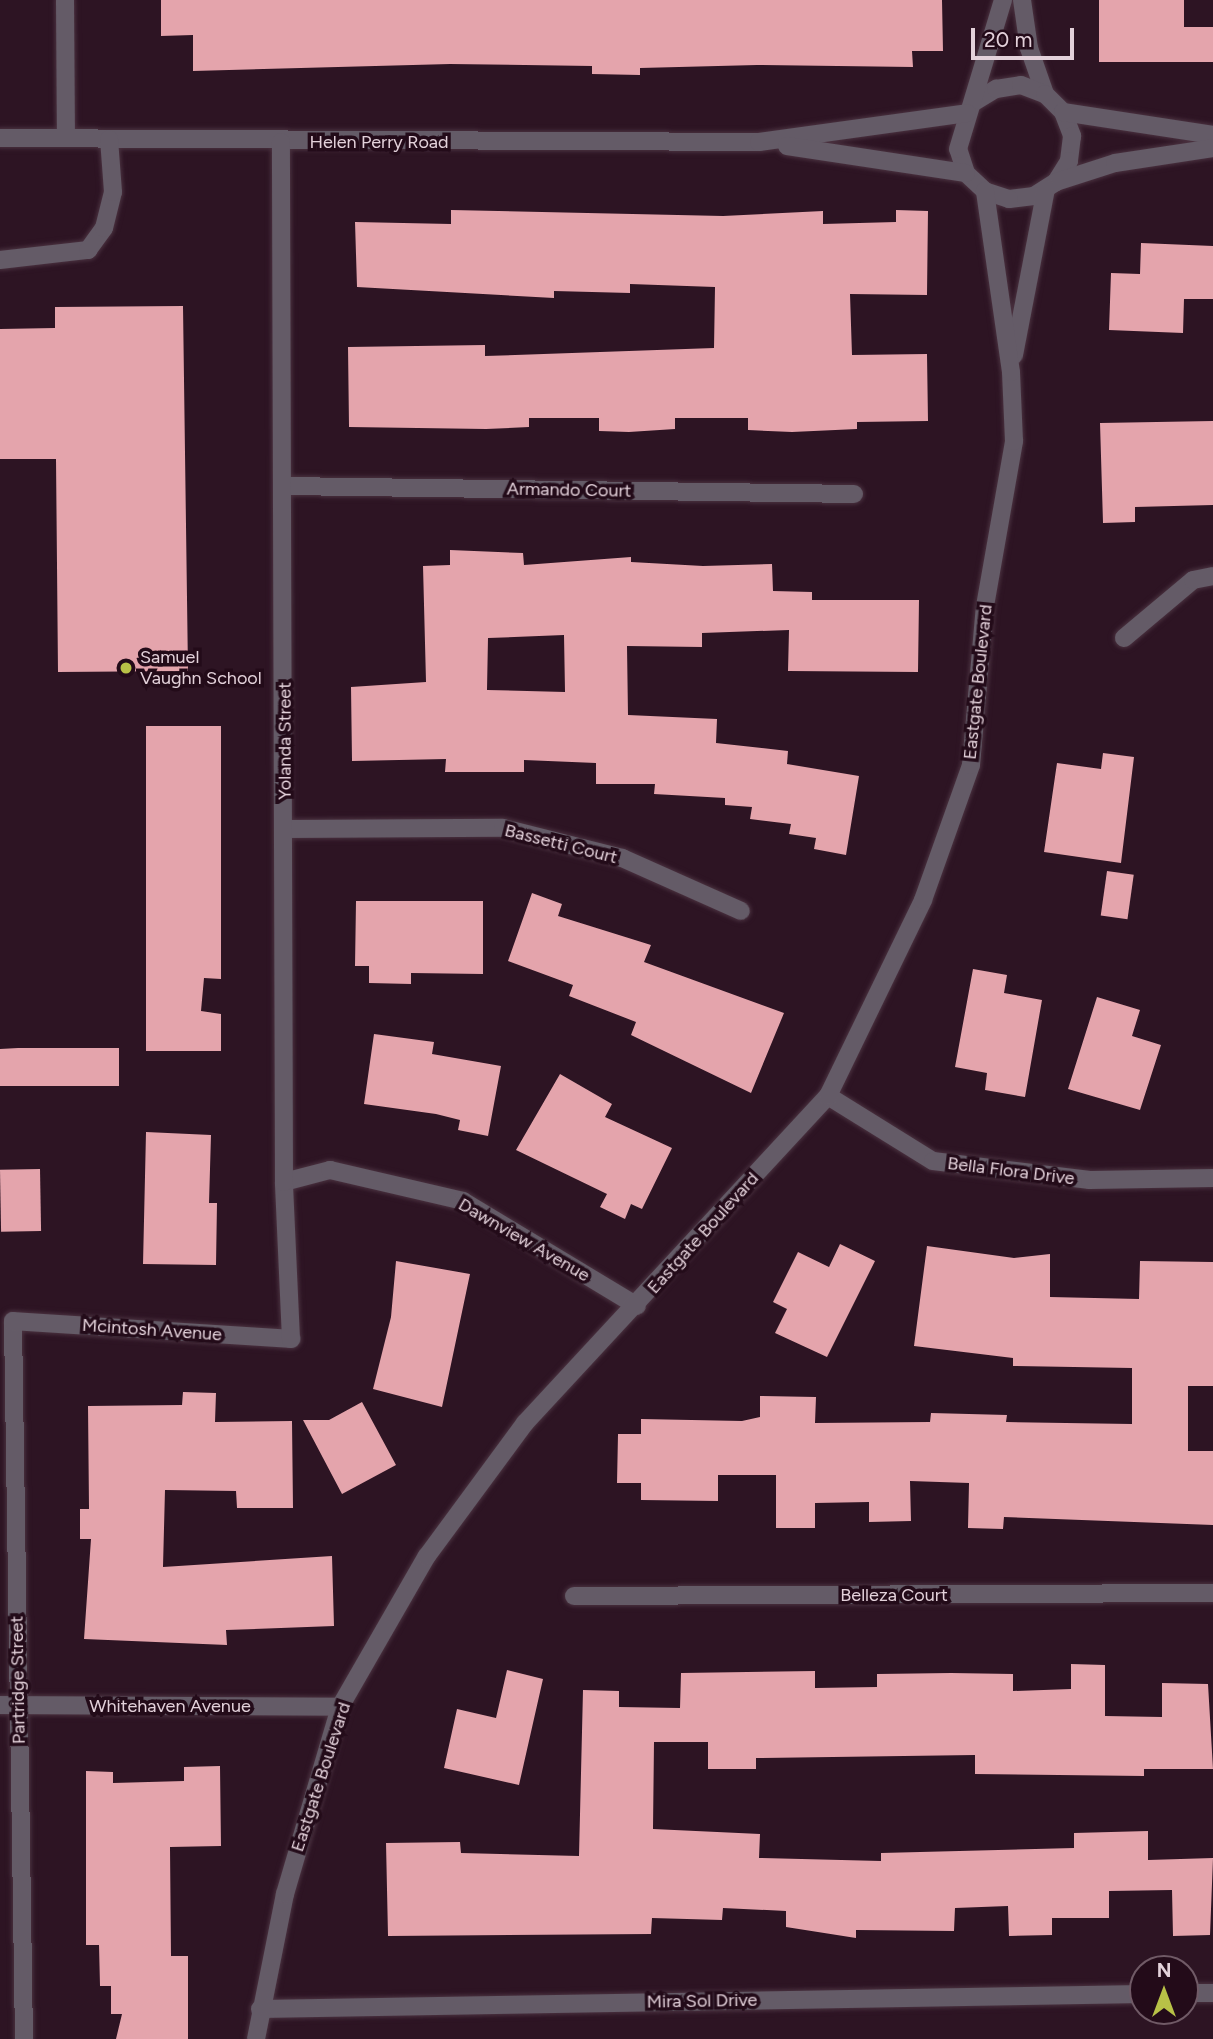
<!DOCTYPE html>
<style>
body{margin:0}
#map{position:relative;width:1213px;height:2039px;overflow:hidden;background:#2d1423;font-family:Figtree,sans-serif}
div>[style]{position:absolute}
.building>*{inset:0;background:#e4a4ac;transform-origin:0 0}
.roads{filter:drop-shadow(0 0 2px #4a3240) drop-shadow(0 0 2px #4a3240)}
.minor>*{height:18px;margin:-9px;padding:0 9px;transform-origin:9px;border-radius:9px;background:#645b67}
.dots>*{width:19px;height:19px;translate:-50% -50%;box-sizing:border-box;border:4px solid #230b19;border-radius:50%}
span{translate:-50% -50%;white-space:nowrap;text-align:center;line-height:1.15;-webkit-text-stroke:7px #230b19;paint-order:stroke}
.street-label{font-size:18px;color:#e3d1da}
.poi-label{font-size:18px;color:#e3d1da}
.left{translate:0 -50%;text-align:left}
.north{position:absolute;left:1129px;top:1955px;width:70px;height:70px;box-sizing:border-box;background:#230b19;border:2px solid #705a66;border-radius:50%;rotate:0deg;font-size:19px;font-weight:700;line-height:28px;text-align:center;color:#e3d1da}
.north::after{content:'';display:block;margin:auto;width:24px;height:32px;background:#b8c147;clip-path:polygon(50% 0,100% 100%,50% 72%,0 100%)}
.scale{position:absolute;left:971px;top:28px;width:103px;height:32px;box-sizing:border-box;border:4px solid #e3d1da;border-top:0;padding-left:9px;font-size:21px;line-height:24px;white-space:nowrap;color:#e3d1da;-webkit-text-stroke:5px #230b19;paint-order:stroke}
</style>
<div id="map">
<div class="building">
<i style="clip-path:polygon(161px 0,942px 0,943px 51px,912px 51px,913px 67px,757px 65px,640px 68px,640px 75px,592px 74px,592px 66px,450px 64px,193px 71px,193px 35px,161px 36px)"></i>
<i style="clip-path:polygon(1099px 0,1184px 0,1184px 27px,1213px 27px,1213px 62px,1099px 62px)"></i>
<i style="clip-path:polygon(451px 210px,723px 216px,823px 211px,823px 224px,896px 222px,896px 210px,928px 211px,927px 295px,850px 294px,852px 355px,927px 354px,928px 421px,857px 422px,857px 429px,792px 432px,748px 430px,748px 418px,675px 418px,675px 429px,629px 432px,599px 431px,599px 418px,529px 418px,529px 427px,486px 429px,349px 427px,348px 347px,485px 345px,485px 356px,714px 348px,715px 287px,630px 284px,630px 293px,554px 291px,554px 298px,357px 287px,355px 222px,451px 224px)"></i>
<i style="clip-path:polygon(1141px 243px,1213px 246px,1213px 299px,1184px 299px,1183px 333px,1109px 330px,1111px 273px,1140px 274px)"></i>
<i style="clip-path:polygon(183px 306px,188px 671px,58px 672px,56px 459px,0 459px,0 329px,55px 328px,55px 307px)"></i>
<i style="clip-path:polygon(1213px 421px,1213px 505px,1135px 507px,1135px 522px,1103px 523px,1100px 423px)"></i>
<i style="clip-path:polygon(evenodd,450px 550px,523px 553px,524px 565px,631px 557px,631px 562px,703px 566px,772px 564px,773px 591px,812px 592px,812px 600px,919px 600px,918px 672px,788px 671px,789px 630px,702px 633px,702px 647px,627px 646px,628px 715px,717px 719px,716px 743px,788px 751px,787px 764px,859px 776px,846px 855px,814px 849px,816px 838px,789px 834px,791px 824px,750px 819px,752px 807px,725px 805px,725px 798px,654px 794px,655px 784px,596px 784px,596px 763px,524px 760px,524px 772px,445px 772px,446px 759px,352px 761px,351px 687px,426px 682px,423px 566px,450px 565px,450px 550px,564px 635px,565px 692px,487px 690px,488px 638px,564px 635px)"></i>
<i style="clip-path:polygon(146px 726px,221px 726px,221px 979px,204px 978px,201px 1011px,221px 1014px,221px 1051px,146px 1051px)"></i>
<i style="clip-path:polygon(1103px 753px,1134px 757px,1121px 863px,1044px 852px,1057px 763px,1101px 769px)"></i>
<i style="left:1107px;top:871px;width:27px;height:45px;rotate:8deg"></i>
<i style="clip-path:polygon(532px 893px,562px 904px,558px 916px,651px 945px,644px 962px,784px 1013px,751px 1093px,631px 1035px,636px 1022px,569px 996px,573px 985px,508px 961px)"></i>
<i style="clip-path:polygon(356px 901px,483px 901px,483px 974px,411px 973px,411px 984px,369px 983px,369px 966px,355px 966px)"></i>
<i style="clip-path:polygon(973px 969px,1007px 975px,1004px 993px,1042px 1000px,1025px 1097px,985px 1090px,987px 1073px,955px 1067px)"></i>
<i style="clip-path:polygon(1097px 997px,1140px 1010px,1132px 1036px,1161px 1045px,1140px 1110px,1068px 1089px)"></i>
<i style="clip-path:polygon(374px 1034px,434px 1042px,432px 1054px,501px 1066px,488px 1136px,458px 1130px,460px 1120px,436px 1114px,364px 1104px)"></i>
<i style="clip-path:polygon(18px 1048px,119px 1048px,119px 1086px,0 1086px,0 1049px)"></i>
<i style="clip-path:polygon(560px 1074px,612px 1104px,605px 1117px,672px 1148px,642px 1209px,631px 1204px,625px 1219px,600px 1207px,607px 1194px,516px 1150px)"></i>
<i style="clip-path:polygon(146px 1132px,211px 1135px,209px 1203px,217px 1203px,216px 1265px,143px 1264px)"></i>
<i style="left:40px;top:1169px;width:62px;height:40px;rotate:89deg"></i>
<i style="clip-path:polygon(840px 1244px,875px 1261px,827px 1357px,775px 1333px,787px 1309px,773px 1302px,798px 1252px,829px 1267px)"></i>
<i style="clip-path:polygon(927px 1246px,1014px 1258px,1050px 1254px,1050px 1297px,1139px 1299px,1140px 1261px,1213px 1262px,1213px 1386px,1188px 1386px,1188px 1451px,1213px 1451px,1213px 1525px,1004px 1517px,1003px 1529px,968px 1528px,969px 1483px,910px 1481px,911px 1521px,869px 1522px,869px 1502px,815px 1503px,815px 1528px,776px 1528px,776px 1475px,718px 1475px,718px 1501px,641px 1500px,641px 1483px,617px 1483px,618px 1434px,641px 1434px,641px 1419px,742px 1421px,760px 1417px,760px 1396px,816px 1397px,815px 1423px,930px 1422px,931px 1413px,1007px 1415px,1006px 1422px,1132px 1424px,1132px 1368px,1013px 1366px,1013px 1358px,914px 1346px)"></i>
<i style="clip-path:polygon(396px 1261px,470px 1274px,442px 1407px,373px 1389px,391px 1317px)"></i>
<i style="clip-path:polygon(183px 1392px,216px 1393px,215px 1422px,292px 1421px,293px 1508px,237px 1508px,236px 1491px,165px 1490px,163px 1567px,332px 1556px,334px 1626px,226px 1630px,227px 1645px,84px 1639px,91px 1539px,80px 1539px,80px 1509px,89px 1509px,88px 1406px,182px 1405px)"></i>
<i style="clip-path:polygon(362px 1402px,396px 1465px,342px 1494px,303px 1420px,329px 1420px)"></i>
<i style="clip-path:polygon(1071px 1664px,1105px 1665px,1105px 1716px,1162px 1717px,1162px 1683px,1208px 1684px,1213px 1769px,1144px 1769px,1144px 1776px,975px 1774px,975px 1755px,756px 1758px,756px 1769px,708px 1769px,708px 1742px,654px 1742px,653px 1829px,760px 1834px,759px 1858px,881px 1861px,881px 1853px,1074px 1848px,1074px 1833px,1148px 1831px,1148px 1860px,1213px 1858px,1210px 1935px,1173px 1936px,1172px 1890px,1109px 1891px,1109px 1918px,1052px 1918px,1052px 1935px,1009px 1936px,1008px 1906px,955px 1908px,954px 1931px,856px 1930px,856px 1938px,786px 1927px,786px 1911px,723px 1908px,722px 1920px,652px 1918px,651px 1934px,388px 1936px,386px 1843px,460px 1842px,461px 1853px,579px 1856px,583px 1690px,619px 1691px,619px 1707px,680px 1708px,681px 1673px,815px 1671px,815px 1688px,877px 1687px,877px 1674px,951px 1673px,1013px 1674px,1013px 1691px,1071px 1689px)"></i>
<i style="clip-path:polygon(507px 1670px,543px 1679px,519px 1785px,444px 1768px,457px 1709px,496px 1718px)"></i>
<i style="clip-path:polygon(220px 1766px,221px 1846px,170px 1847px,171px 1956px,188px 1956px,188px 2039px,116px 2039px,122px 2014px,111px 2014px,111px 1986px,100px 1986px,99px 1945px,86px 1945px,86px 1771px,113px 1772px,113px 1783px,184px 1781px,184px 1767px)"></i>
</div>
<div class="roads">
<div class="minor">
<i style="left:65px;top:0;width:138px;rotate:89.6deg"></i>
<i style="left:1022px;top:0;width:49px;rotate:81.7deg"></i>
<i style="left:1029px;top:48px;width:49px;rotate:70.8deg"></i>
<i style="left:974px;top:102px;width:26px;rotate:-31deg"></i>
<i style="left:996px;top:89px;width:25px;rotate:-9deg"></i>
<i style="left:1021px;top:85px;width:26px;rotate:21deg"></i>
<i style="left:1045px;top:94px;width:25px;rotate:45deg"></i>
<i style="left:1063px;top:112px;width:26px;rotate:69deg"></i>
<i style="left:1072px;top:136px;width:25px;rotate:97deg"></i>
<i style="left:1069px;top:161px;width:25px;rotate:122deg"></i>
<i style="left:1056px;top:182px;width:26px;rotate:148deg"></i>
<i style="left:1034px;top:196px;width:25px;rotate:173deg"></i>
<i style="left:1009px;top:199px;width:25px;rotate:-162deg"></i>
<i style="left:985px;top:191px;width:26px;rotate:-137deg"></i>
<i style="left:966px;top:173px;width:25px;rotate:-108deg"></i>
<i style="left:958px;top:149px;width:156px;rotate:-73.2deg"></i>
<i style="left:1063px;top:112px;width:152px;rotate:8.7deg"></i>
<i style="left:0;top:138px;width:759px;rotate:0.3deg"></i>
<i style="left:759px;top:142px;width:210px;rotate:-7.9deg"></i>
<i style="left:787px;top:146px;width:181px;rotate:8.6deg"></i>
<i style="left:1056px;top:182px;width:62px;rotate:-17.9deg"></i>
<i style="left:1115px;top:163px;width:99px;rotate:-8.7deg"></i>
<i style="left:0;top:260px;width:89px;rotate:-6.5deg"></i>
<i style="left:88px;top:250px;width:27px;rotate:-54deg"></i>
<i style="left:104px;top:228px;width:37px;rotate:-76deg"></i>
<i style="left:113px;top:192px;width:53px;rotate:-94.3deg"></i>
<i style="left:1014px;top:355px;width:169px;rotate:-79.1deg"></i>
<i style="left:284px;top:486px;width:570px;rotate:0.8deg"></i>
<i style="left:1124px;top:638px;width:90px;rotate:-40deg"></i>
<i style="left:1193px;top:580px;width:20px;rotate:-11deg"></i>
<i style="left:286px;top:829px;width:217px;rotate:-0.3deg"></i>
<i style="left:503px;top:828px;width:123px;rotate:14.1deg"></i>
<i style="left:622px;top:858px;width:130px;rotate:24deg"></i>
<i style="left:828px;top:1096px;width:123px;rotate:31.8deg"></i>
<i style="left:933px;top:1161px;width:158px;rotate:6.9deg"></i>
<i style="left:1090px;top:1180px;width:123px;rotate:-0.9deg"></i>
<i style="left:284px;top:1182px;width:48px;rotate:-14.6deg"></i>
<i style="left:330px;top:1170px;width:137px;rotate:13.1deg"></i>
<i style="left:463px;top:1201px;width:203px;rotate:31.1deg"></i>
<i style="left:574px;top:1596px;width:639px;rotate:-0.27deg"></i>
<i style="left:0;top:1705px;width:340px;rotate:0.3deg"></i>
<i style="left:1185px;top:1993px;width:28px"></i>
<i style="left:260px;top:2009px;width:883px;rotate:-0.97deg"></i>
<i style="left:24px;top:2039px;width:718px;rotate:-90.88deg"></i>
<i style="left:13px;top:1321px;width:279px;rotate:3.7deg"></i>
<i style="left:291px;top:1339px;width:157px;rotate:-92.6deg"></i>
<i style="left:284px;top:1182px;width:1040px;rotate:-90.17deg"></i>
<i style="left:256px;top:2039px;width:148px;rotate:-78.7deg"></i>
<i style="left:285px;top:1894px;width:195px;rotate:-73.6deg"></i>
<i style="left:340px;top:1707px;width:174px;rotate:-60.1deg"></i>
<i style="left:427px;top:1556px;width:165px;rotate:-53.6deg"></i>
<i style="left:525px;top:1423px;width:446px;rotate:-47.2deg"></i>
<i style="left:828px;top:1096px;width:218px;rotate:-64.1deg"></i>
<i style="left:923px;top:900px;width:143px;rotate:-70.4deg"></i>
<i style="left:971px;top:765px;width:160px;rotate:-85deg"></i>
<i style="left:985px;top:606px;width:168px;rotate:-80deg"></i>
<i style="left:1014px;top:441px;width:69px;rotate:-92.5deg"></i>
<i style="left:1011px;top:372px;width:183px;rotate:-98.2deg"></i>
</div>
</div>
<div class="dots">
<i style="left:126px;top:668px;background:#b8c147"></i>
</div>
<div class="street-label">
<span style="left:379px;top:142px">Helen Perry Road</span>
<span style="left:569px;top:490px;rotate:1deg">Armando Court</span>
<span style="left:978px;top:682px;rotate:-84deg">Eastgate Boulevard</span>
<span style="left:285px;top:741px;rotate:-90deg">Yolanda Street</span>
<span style="left:561px;top:844px;rotate:14deg">Bassetti Court</span>
<span style="left:1011px;top:1171px;rotate:7deg">Bella Flora Drive</span>
<span style="left:703px;top:1233px;rotate:-48deg">Eastgate Boulevard</span>
<span style="left:524px;top:1240px;rotate:30deg">Dawnview Avenue</span>
<span style="left:152px;top:1330px;rotate:4deg">Mcintosh Avenue</span>
<span style="left:894px;top:1595px">Belleza Court</span>
<span style="left:18px;top:1680px;rotate:-91deg">Partridge Street</span>
<span style="left:170px;top:1706px">Whitehaven Avenue</span>
<span style="left:321px;top:1777px;rotate:-72deg">Eastgate Boulevard</span>
<span style="left:702px;top:2001px;rotate:-1deg">Mira Sol Drive</span>
</div>
<div class="poi-label">
<span class="left" style="left:140px;top:668px">Samuel<br>Vaughn School</span>
</div>
<div class="north">N</div>
<div class="scale">20 m</div>
</div>
